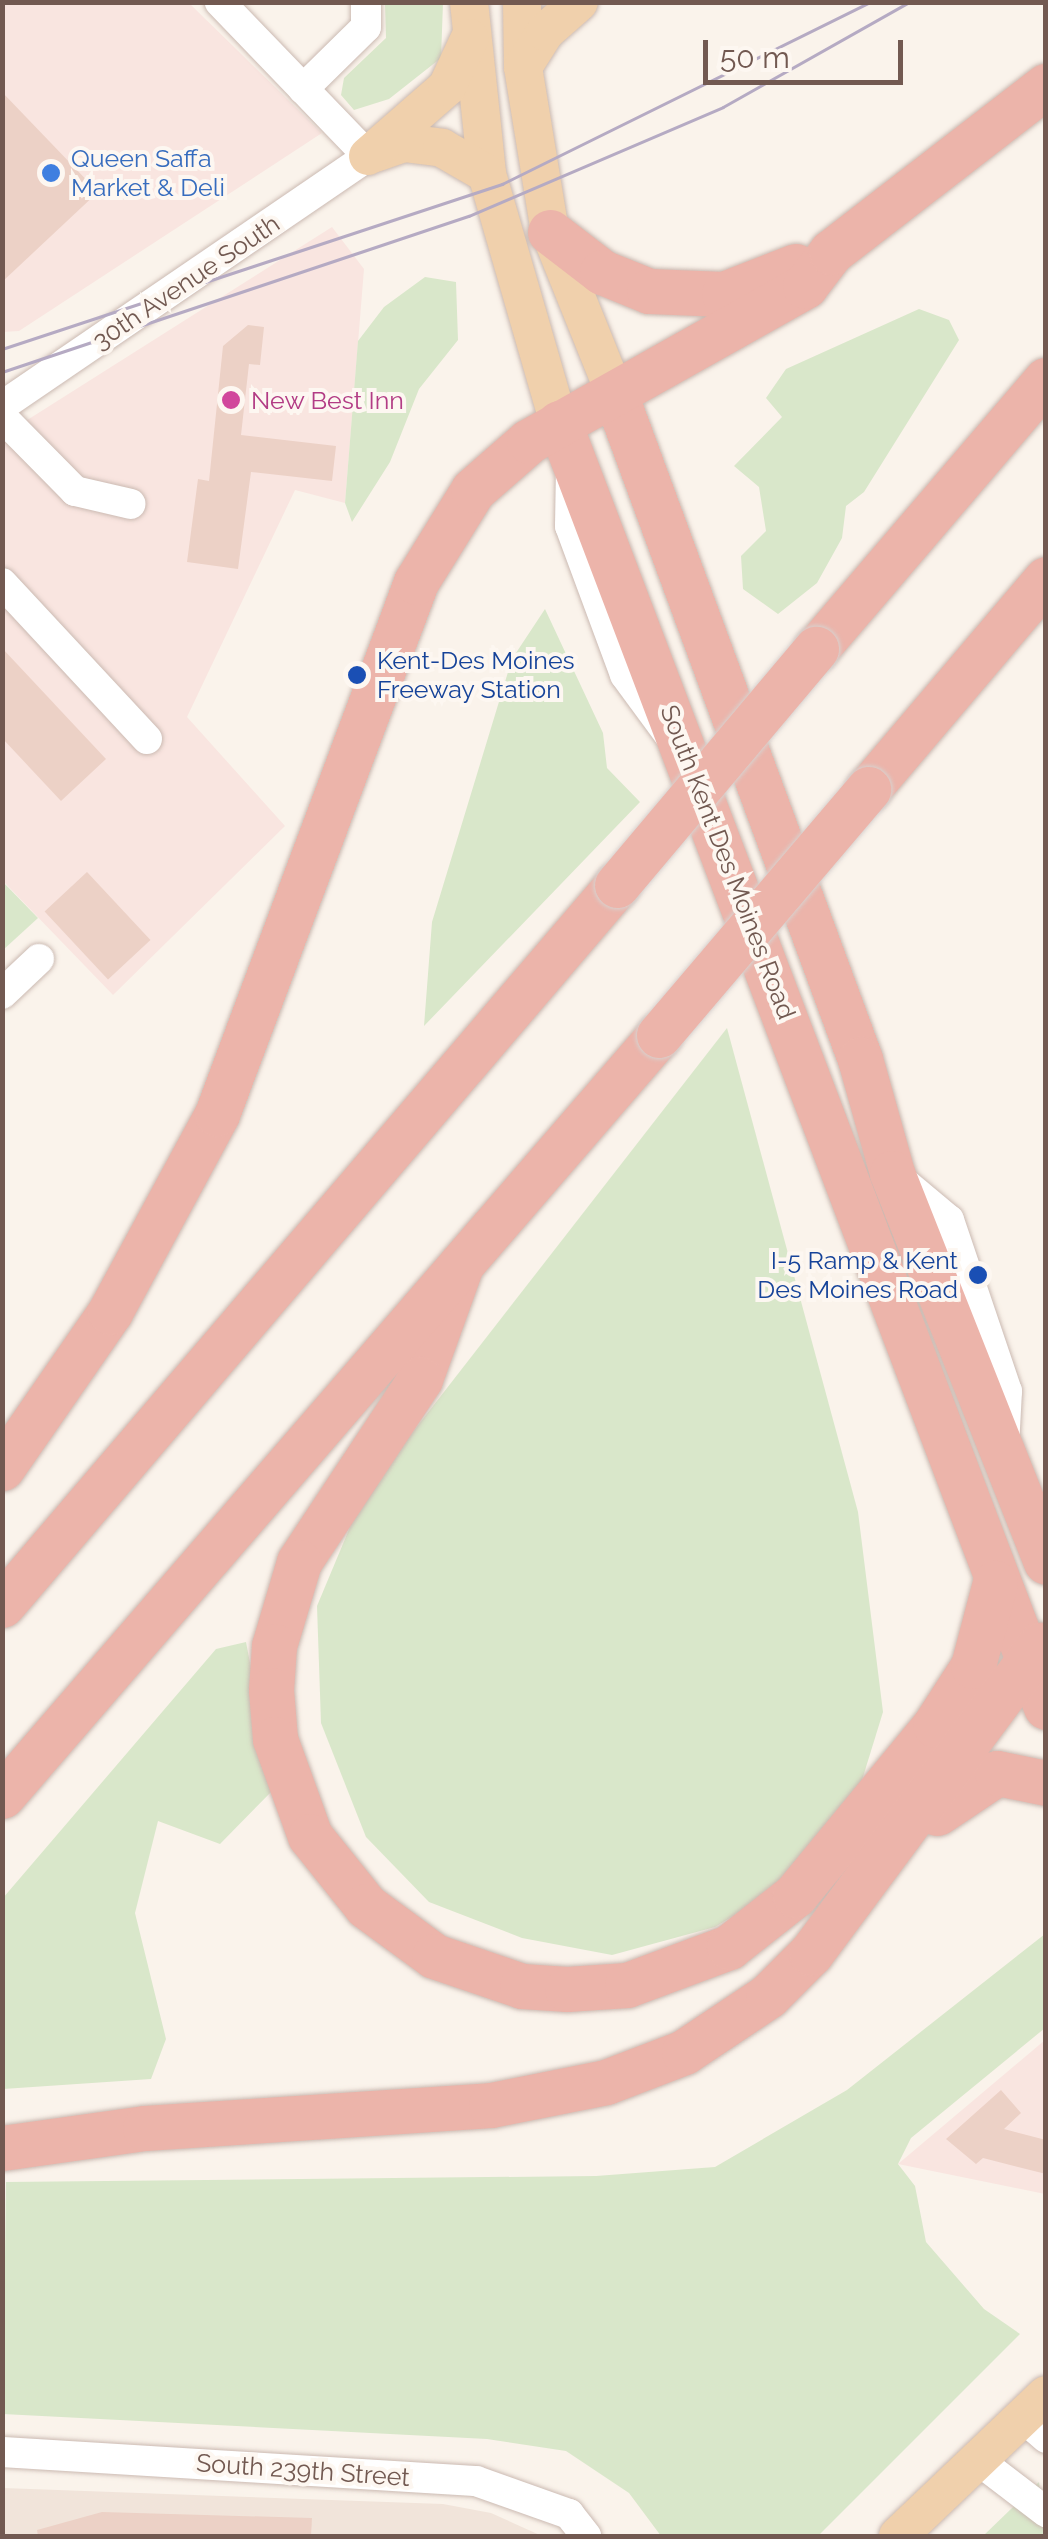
<!DOCTYPE html>
<style>
body{margin:0}
#map{position:relative;width:1048px;height:2539px;overflow:hidden;background:#faf3eb;font-family:Raleway,sans-serif}
div>[style]{position:absolute}
.residential>*{inset:0;background:#f1e4da}
.commercial>*{inset:0;background:#f9e5e0}
.green>*{inset:0;background:#d9e7ca}
.building>*{inset:0;background:#ecd1c6;transform-origin:0 0}
.roads{filter:drop-shadow(0 0 2px #cbbab2) drop-shadow(0 0 2px #cbbab2)}
.minor>*{height:30px;margin:-15px;padding:0 15px;transform-origin:15px;border-radius:15px;background:#fff}
.major>*{height:38px;margin:-19px;padding:0 19px;transform-origin:19px;border-radius:19px;background:#f0d0ac}
.highway>*{height:45px;margin:-22.5px;padding:0 22.5px;transform-origin:22.5px;border-radius:22.5px;background:#ecb4aa}
.tram>*{height:2.5px;margin:-1.25px;padding:0 1.25px;transform-origin:1.25px;border-radius:1.25px;background:#b5aac3}
.bridges{filter:drop-shadow(0 0 2px #d8d1ce) drop-shadow(0 0 2px #d8d1ce)}
.highway-bridge>*{height:45px;margin:-22.5px;padding:0 22.5px;transform-origin:22.5px;border-radius:22.5px;background:#ecb4aa}
.dots>*{width:28px;height:28px;translate:-50% -50%;box-sizing:border-box;border:5px solid #fdf7f1;border-radius:50%}
span{translate:-50% -50%;white-space:nowrap;text-align:center;line-height:1.15;-webkit-text-stroke:8px #fdf7f1;paint-order:stroke}
.shop-label{font-size:25px;color:#366cbe}
.left{translate:0 -50%;text-align:left}
.street-label{font-size:25px;color:#725951}
.hotel-label{font-size:25px;color:#b23c85}
.transit-label{font-size:25px;color:#164399}
.right{translate:-100% -50%;text-align:right}
.frame{position:absolute;inset:0;border:5px solid #725951;pointer-events:none}
.scale{position:absolute;left:703px;top:40px;width:200px;height:45px;box-sizing:border-box;border:5px solid #725951;border-top:0;padding-left:12px;font-size:30px;line-height:35px;white-space:nowrap;color:#725951;-webkit-text-stroke:8px #fdf7f1;paint-order:stroke}
</style>
<div id="map">
<div class="residential">
<i style="clip-path:polygon(3px 2488px,443px 2504px,491px 2513px,542px 2536px,3px 2536px)"></i>
</div>
<div class="commercial">
<i style="clip-path:polygon(3px 3px,189px 3px,322px 133px,19px 331px,3px 332px)"></i>
<i style="clip-path:polygon(332px 227px,364px 269px,345px 503px,295px 490px,187px 717px,285px 826px,113px 995px,3px 881px,2px 436px)"></i>
<i style="clip-path:polygon(1045px 2040px,1045px 2194px,898px 2164px)"></i>
</div>
<div class="green">
<i style="clip-path:polygon(385px 3px,443px 3px,441px 58px,389px 99px,354px 110px,341px 95px,344px 78px,386px 38px)"></i>
<i style="clip-path:polygon(425px 277px,456px 282px,458px 340px,419px 389px,390px 462px,352px 522px,345px 503px,358px 341px,384px 307px)"></i>
<i style="clip-path:polygon(919px 309px,949px 320px,959px 340px,864px 492px,846px 506px,842px 538px,817px 583px,778px 614px,743px 589px,741px 556px,766px 531px,759px 487px,734px 466px,782px 417px,766px 398px,786px 369px)"></i>
<i style="clip-path:polygon(545px 609px,603px 733px,607px 768px,640px 802px,424px 1026px,432px 922px,512px 659px)"></i>
<i style="clip-path:polygon(2px 881px,38px 918px,3px 950px,2px 950px)"></i>
<i style="clip-path:polygon(727px 1028px,858px 1512px,883px 1712px,854px 1806px,797px 1877px,715px 1927px,612px 1955px,522px 1938px,429px 1902px,366px 1837px,321px 1723px,317px 1606px,363px 1496px)"></i>
<i style="clip-path:polygon(246px 1642px,274px 1789px,220px 1844px,158px 1821px,135px 1913px,166px 2039px,151px 2079px,3px 2089px,3px 1898px,216px 1649px)"></i>
<i style="clip-path:polygon(1045px 1934px,1045px 2028px,911px 2138px,898px 2164px,915px 2186px,926px 2242px,984px 2309px,1020px 2334px,818px 2536px,661px 2536px,629px 2493px,566px 2451px,487px 2439px,3px 2414px,6px 2182px,596px 2176px,715px 2167px,847px 2090px)"></i>
<i style="clip-path:polygon(1039px 2482px,1045px 2536px,983px 2536px)"></i>
</div>
<div class="building">
<i style="clip-path:polygon(2px 92px,98px 192px,2px 282px)"></i>
<i style="clip-path:polygon(248px 325px,264px 327px,260px 365px,249px 364px,241px 435px,336px 446px,332px 481px,251px 472px,238px 569px,187px 562px,198px 479px,209px 481px,223px 346px)"></i>
<i style="clip-path:polygon(2px 648px,106px 759px,61px 801px,2px 738px)"></i>
<i style="left:87px;top:872px;width:93px;height:58px;rotate:47deg"></i>
<i style="clip-path:polygon(1001px 2090px,1021px 2113px,1004px 2129px,1046px 2140px,1046px 2174px,983px 2158px,976px 2164px,946px 2139px)"></i>
<i style="clip-path:polygon(102px 2512px,312px 2518px,311px 2536px,38px 2536px,37px 2530px)"></i>
</div>
<div class="roads">
<div class="minor">
<i style="left:303px;top:89px;width:88px;rotate:-44.5deg"></i>
<i style="left:366px;top:27px;width:25px;rotate:-90deg"></i>
<i style="left:2px;top:406px;width:443px;rotate:-34.3deg"></i>
<i style="left:368px;top:156px;width:214px;rotate:-133.9deg"></i>
<i style="left:2px;top:417px;width:104px;rotate:45.4deg"></i>
<i style="left:75px;top:491px;width:57px;rotate:13.1deg"></i>
<i style="left:571px;top:468px;width:58px;rotate:91deg"></i>
<i style="left:570px;top:526px;width:159px;rotate:69.7deg"></i>
<i style="left:625px;top:675px;width:76px;rotate:53.6deg"></i>
<i style="left:2px;top:583px;width:213px;rotate:47.1deg"></i>
<i style="left:2px;top:994px;width:51px;rotate:-43.4deg"></i>
<i style="left:895px;top:1175px;width:70px;rotate:39.8deg"></i>
<i style="left:949px;top:1220px;width:181px;rotate:71.3deg"></i>
<i style="left:1007px;top:1391px;width:56px;rotate:93.1deg"></i>
<i style="left:1022px;top:2417px;width:32px;rotate:41deg"></i>
<i style="left:2px;top:2452px;width:475px;rotate:3.5deg"></i>
<i style="left:476px;top:2481px;width:99px;rotate:19.5deg"></i>
<i style="left:569px;top:2514px;width:28px;rotate:52deg"></i>
<i style="left:978px;top:2460px;width:86px;rotate:37.4deg"></i>
</div>
<div class="major">
<i style="left:469px;top:2px;width:173px;rotate:84deg"></i>
<i style="left:487px;top:174px;width:259px;rotate:73.9deg"></i>
<i style="left:522px;top:2px;width:65px;rotate:89.1deg"></i>
<i style="left:523px;top:67px;width:167px;rotate:80.7deg"></i>
<i style="left:550px;top:232px;width:175px;rotate:68.1deg"></i>
<i style="left:523px;top:67px;width:41px;rotate:-57.8deg"></i>
<i style="left:545px;top:32px;width:45px;rotate:-41.4deg"></i>
<i style="left:375px;top:153px;width:31px;rotate:-19deg"></i>
<i style="left:404px;top:143px;width:38px;rotate:7deg"></i>
<i style="left:442px;top:148px;width:52px;rotate:30deg"></i>
<i style="left:368px;top:156px;width:105px;rotate:-41.1deg"></i>
<i style="left:447px;top:87px;width:54px;rotate:-64.9deg"></i>
<i style="left:898px;top:2536px;width:204px;rotate:-43.6deg"></i>
</div>
<div class="highway">
<i style="left:550px;top:232px;width:66px;rotate:37.6deg"></i>
<i style="left:602px;top:272px;width:51px;rotate:22deg"></i>
<i style="left:649px;top:291px;width:75px;rotate:2.3deg"></i>
<i style="left:724px;top:294px;width:77px;rotate:-21.3deg"></i>
<i style="left:615px;top:394px;width:709px;rotate:69.78deg"></i>
<i style="left:860px;top:1059px;width:118px;rotate:74.3deg"></i>
<i style="left:892px;top:1173px;width:418px;rotate:68.4deg"></i>
<i style="left:559px;top:423px;width:1373px;rotate:69.23deg"></i>
<i style="left:816px;top:649px;width:354px;rotate:-49.5deg"></i>
<i style="left:868px;top:789px;width:275px;rotate:-49.7deg"></i>
<i style="left:461px;top:1265px;width:121px;rotate:109.8deg"></i>
<i style="left:420px;top:1379px;width:219px;rotate:123.5deg"></i>
<i style="left:299px;top:1562px;width:88px;rotate:106.6deg"></i>
<i style="left:274px;top:1646px;width:44px;rotate:93.9deg"></i>
<i style="left:271px;top:1690px;width:49px;rotate:85.3deg"></i>
<i style="left:275px;top:1739px;width:103px;rotate:70.2deg"></i>
<i style="left:310px;top:1836px;width:90px;rotate:51.3deg"></i>
<i style="left:366px;top:1906px;width:84px;rotate:36.3deg"></i>
<i style="left:434px;top:1956px;width:93px;rotate:18.8deg"></i>
<i style="left:522px;top:1986px;width:45px;rotate:3.8deg"></i>
<i style="left:567px;top:1989px;width:60px;rotate:-3.8deg"></i>
<i style="left:627px;top:1985px;width:109px;rotate:-20.4deg"></i>
<i style="left:729px;top:1947px;width:84px;rotate:-38.2deg"></i>
<i style="left:795px;top:1895px;width:220px;rotate:-50.5deg"></i>
<i style="left:935px;top:1725px;width:70px;rotate:-57.2deg"></i>
<i style="left:973px;top:1666px;width:86px;rotate:-75.2deg"></i>
<i style="left:2px;top:1468px;width:190px;rotate:-55.3deg"></i>
<i style="left:110px;top:1312px;width:225px;rotate:-61.6deg"></i>
<i style="left:217px;top:1114px;width:568px;rotate:-69.49deg"></i>
<i style="left:416px;top:582px;width:108px;rotate:-58.2deg"></i>
<i style="left:473px;top:490px;width:74px;rotate:-41.2deg"></i>
<i style="left:529px;top:441px;width:317px;rotate:-29.3deg"></i>
<i style="left:805px;top:286px;width:43px;rotate:-52.6deg"></i>
<i style="left:831px;top:252px;width:272px;rotate:-37.7deg"></i>
<i style="left:2px;top:1605px;width:947px;rotate:-49.5deg"></i>
<i style="left:2px;top:1796px;width:1005px;rotate:-49.19deg"></i>
<i style="left:937px;top:1813px;width:72px;rotate:-33.7deg"></i>
<i style="left:997px;top:1773px;width:50px;rotate:11.5deg"></i>
<i style="left:2px;top:2148px;width:144px;rotate:-8deg"></i>
<i style="left:145px;top:2128px;width:347px;rotate:-3.8deg"></i>
<i style="left:491px;top:2105px;width:117px;rotate:-11.3deg"></i>
<i style="left:606px;top:2082px;width:84px;rotate:-21deg"></i>
<i style="left:684px;top:2052px;width:101px;rotate:-33.7deg"></i>
<i style="left:768px;top:1996px;width:61px;rotate:-45deg"></i>
<i style="left:811px;top:1953px;width:384px;rotate:-53.4deg"></i>
</div>
</div>
<div class="tram">
<i style="left:2px;top:349px;width:527px;rotate:-18.26deg"></i>
<i style="left:502px;top:184px;width:411px;rotate:-26.3deg"></i>
<i style="left:2px;top:372px;width:492px;rotate:-18.5deg"></i>
<i style="left:469px;top:216px;width:276px;rotate:-23.2deg"></i>
<i style="left:723px;top:107px;width:214px;rotate:-29.4deg"></i>
</div>
<div class="bridges">
<div class="highway-bridge">
<i style="left:617px;top:885px;width:309px;rotate:-49.9deg"></i>
<i style="left:659px;top:1035px;width:323px;rotate:-49.6deg"></i>
</div>
</div>
<div class="dots">
<i style="left:51px;top:173px;background:#3f7fe0"></i>
<i style="left:231px;top:400px;background:#d1479c"></i>
<i style="left:357px;top:675px;background:#1a4fb4"></i>
<i style="left:978px;top:1275px;background:#1a4fb4"></i>
</div>
<div class="shop-label">
<span class="left" style="left:71px;top:173px">Queen Saffa<br>Market &amp; Deli</span>
</div>
<div class="street-label">
<span style="left:186px;top:282px;rotate:-34deg">30th Avenue South</span>
<span style="left:728px;top:862px;rotate:69deg">South Kent Des Moines Road</span>
<span style="left:303px;top:2470px;rotate:4deg">South 239th Street</span>
</div>
<div class="hotel-label">
<span class="left" style="left:251px;top:400px">New Best Inn</span>
</div>
<div class="transit-label">
<span class="left" style="left:377px;top:675px">Kent-Des Moines<br>Freeway Station</span>
<span class="right" style="left:958px;top:1275px">I-5 Ramp &amp; Kent<br>Des Moines Road</span>
</div>
<div class="frame"></div>
<div class="scale">50 m</div>
</div>
